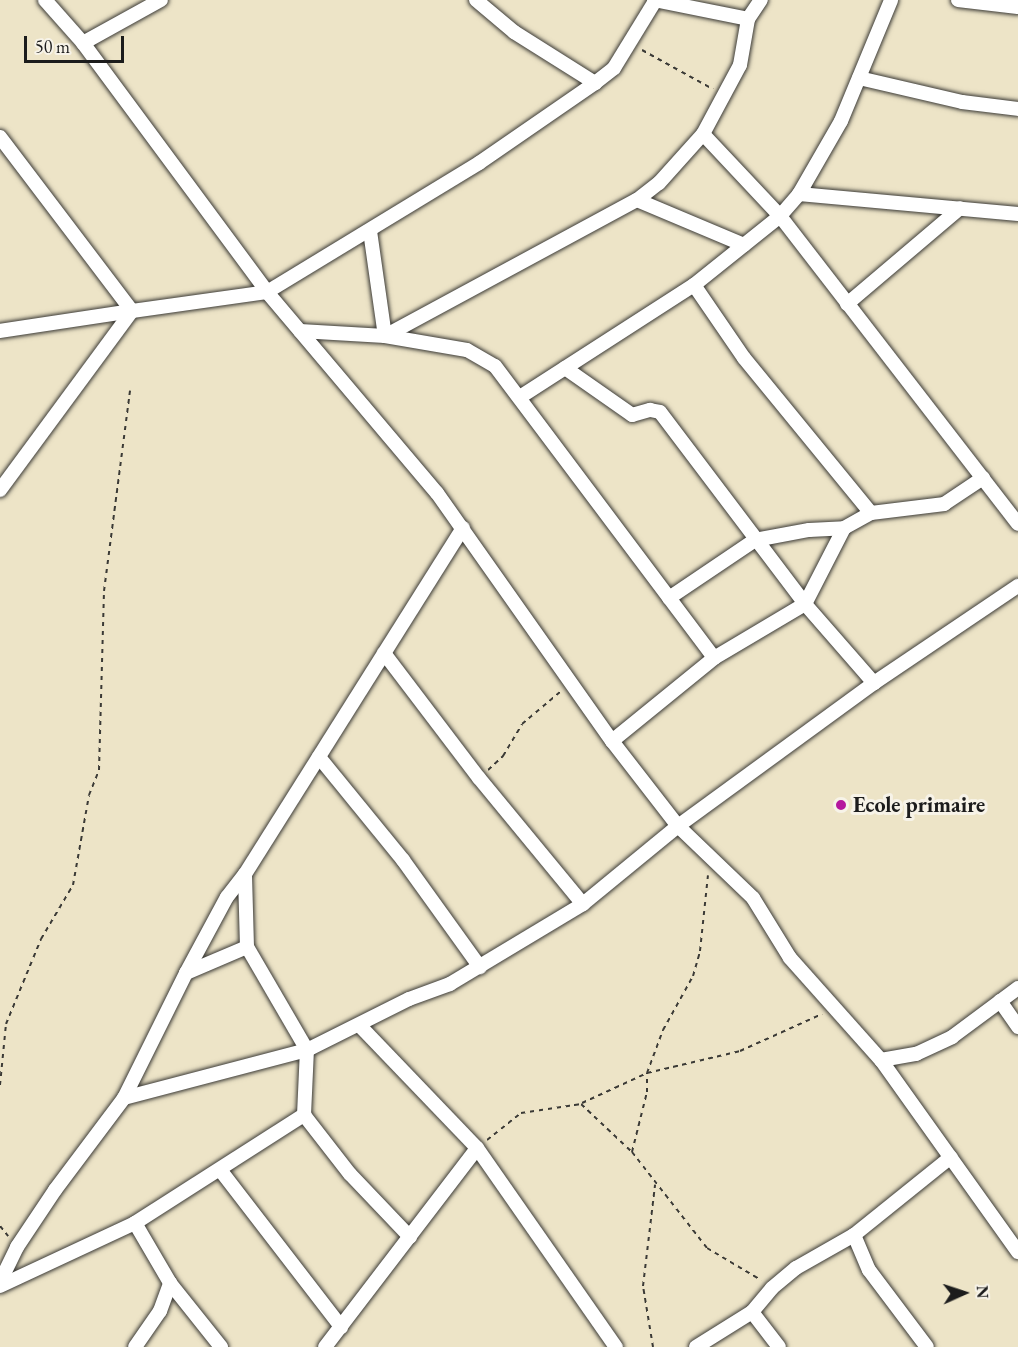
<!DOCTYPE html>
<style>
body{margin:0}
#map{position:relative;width:1018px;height:1347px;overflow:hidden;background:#ede4c7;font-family:"EB Garamond",serif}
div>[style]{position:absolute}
.path>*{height:2px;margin-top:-1px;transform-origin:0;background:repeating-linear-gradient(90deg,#3b3a36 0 4.5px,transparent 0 9px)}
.roads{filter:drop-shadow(0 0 2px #3b3a36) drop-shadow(0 0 2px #3b3a36)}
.minor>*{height:14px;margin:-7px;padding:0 7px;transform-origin:7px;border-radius:7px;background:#fff}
.dots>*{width:16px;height:16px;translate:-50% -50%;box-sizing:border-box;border:3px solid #f7f3e8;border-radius:50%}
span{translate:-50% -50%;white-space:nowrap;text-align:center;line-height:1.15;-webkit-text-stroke:6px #f7f3e8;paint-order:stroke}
.poi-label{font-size:22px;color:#1c1c1c;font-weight:700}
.left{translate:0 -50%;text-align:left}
.north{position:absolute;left:934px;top:1263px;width:60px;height:60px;-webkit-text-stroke:4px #f7f3e8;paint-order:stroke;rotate:87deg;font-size:16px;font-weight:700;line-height:24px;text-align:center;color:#1c1c1c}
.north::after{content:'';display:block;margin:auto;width:21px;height:27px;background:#1c1c1c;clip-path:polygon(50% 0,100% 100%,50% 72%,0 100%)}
.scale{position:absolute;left:24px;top:36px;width:100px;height:27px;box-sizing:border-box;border:3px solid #1c1c1c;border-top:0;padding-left:8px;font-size:18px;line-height:21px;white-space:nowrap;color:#1c1c1c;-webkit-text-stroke:4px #f7f3e8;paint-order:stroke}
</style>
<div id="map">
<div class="path">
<i style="left:642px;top:50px;width:81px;rotate:28.8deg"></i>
<i style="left:488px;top:770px;width:21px;rotate:-43deg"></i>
<i style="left:503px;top:756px;width:37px;rotate:-59deg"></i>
<i style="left:522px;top:724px;width:50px;rotate:-40.1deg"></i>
<i style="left:0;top:1085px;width:61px;rotate:-84.4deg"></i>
<i style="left:6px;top:1024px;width:92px;rotate:-67.6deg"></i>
<i style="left:41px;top:939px;width:63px;rotate:-59.3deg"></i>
<i style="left:73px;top:885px;width:91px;rotate:-79.9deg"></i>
<i style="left:89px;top:795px;width:27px;rotate:-68deg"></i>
<i style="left:99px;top:770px;width:179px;rotate:-88.4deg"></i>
<i style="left:104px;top:591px;width:202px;rotate:-82.6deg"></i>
<i style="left:582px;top:1103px;width:72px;rotate:-24.8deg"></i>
<i style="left:647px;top:1073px;width:46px;rotate:-69.6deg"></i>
<i style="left:663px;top:1030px;width:62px;rotate:-60.9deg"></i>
<i style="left:693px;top:976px;width:26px;rotate:-74deg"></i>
<i style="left:700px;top:951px;width:76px;rotate:-84deg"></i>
<i style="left:487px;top:1140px;width:43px;rotate:-38.5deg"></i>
<i style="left:521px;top:1113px;width:61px;rotate:-8.5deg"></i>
<i style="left:581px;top:1104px;width:70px;rotate:43.3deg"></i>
<i style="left:632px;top:1152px;width:122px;rotate:52deg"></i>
<i style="left:707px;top:1248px;width:63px;rotate:30.7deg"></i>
<i style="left:632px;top:1152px;width:62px;rotate:-76deg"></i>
<i style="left:647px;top:1092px;width:19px;rotate:-90deg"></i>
<i style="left:647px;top:1073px;width:96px;rotate:-13.3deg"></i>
<i style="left:740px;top:1051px;width:90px;rotate:-24.3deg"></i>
<i style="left:0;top:1226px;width:13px;rotate:51deg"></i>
<i style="left:653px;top:1347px;width:62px;rotate:-99.3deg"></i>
<i style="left:643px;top:1286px;width:102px;rotate:-83.2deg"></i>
</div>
<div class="roads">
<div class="minor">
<i style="left:45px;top:0;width:57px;rotate:48.5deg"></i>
<i style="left:83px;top:43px;width:310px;rotate:53.5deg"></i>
<i style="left:267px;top:292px;width:263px;rotate:49.8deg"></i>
<i style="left:437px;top:493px;width:304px;rotate:54.8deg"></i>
<i style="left:612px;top:741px;width:108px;rotate:52.2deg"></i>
<i style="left:678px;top:826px;width:104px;rotate:43.8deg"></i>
<i style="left:753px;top:898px;width:70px;rotate:58.3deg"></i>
<i style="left:790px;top:958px;width:137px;rotate:48.3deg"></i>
<i style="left:881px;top:1060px;width:236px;rotate:54.5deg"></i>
<i style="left:476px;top:0;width:50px;rotate:40.1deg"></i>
<i style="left:514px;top:32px;width:96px;rotate:32.2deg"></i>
<i style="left:654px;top:0;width:96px;rotate:11.4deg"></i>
<i style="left:958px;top:0;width:60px;rotate:6.7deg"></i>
<i style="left:83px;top:43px;width:89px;rotate:-28.9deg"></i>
<i style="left:859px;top:78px;width:106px;rotate:13.1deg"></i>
<i style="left:962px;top:102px;width:56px;rotate:7.1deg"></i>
<i style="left:703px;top:134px;width:112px;rotate:46.8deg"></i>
<i style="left:780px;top:216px;width:389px;rotate:52.3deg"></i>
<i style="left:0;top:137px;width:218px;rotate:52.8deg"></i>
<i style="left:132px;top:311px;width:134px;rotate:171.4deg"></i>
<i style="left:799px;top:194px;width:220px;rotate:5.2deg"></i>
<i style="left:637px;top:200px;width:116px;rotate:22.8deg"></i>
<i style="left:370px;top:231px;width:106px;rotate:81.9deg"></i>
<i style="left:385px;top:336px;width:83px;rotate:9.7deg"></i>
<i style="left:467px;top:350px;width:32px;rotate:30deg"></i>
<i style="left:495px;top:366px;width:365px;rotate:53.1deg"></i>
<i style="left:694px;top:285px;width:88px;rotate:55.6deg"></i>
<i style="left:744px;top:358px;width:200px;rotate:50.7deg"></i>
<i style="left:847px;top:304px;width:148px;rotate:-40.3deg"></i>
<i style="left:300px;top:331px;width:85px;rotate:3.4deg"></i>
<i style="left:385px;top:336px;width:286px;rotate:-28.4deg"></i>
<i style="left:637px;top:200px;width:28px;rotate:-38deg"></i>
<i style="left:659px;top:183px;width:66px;rotate:-48.1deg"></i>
<i style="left:703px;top:134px;width:78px;rotate:-61.8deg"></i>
<i style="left:740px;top:65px;width:47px;rotate:-80.1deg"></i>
<i style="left:748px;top:19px;width:23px;rotate:-56deg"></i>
<i style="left:565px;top:368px;width:82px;rotate:35deg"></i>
<i style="left:632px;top:415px;width:19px;rotate:-16deg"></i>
<i style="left:650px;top:410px;width:10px;rotate:11deg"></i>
<i style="left:660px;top:412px;width:241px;rotate:52.9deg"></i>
<i style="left:805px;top:604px;width:105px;rotate:48.9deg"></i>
<i style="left:520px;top:397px;width:207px;rotate:-32.8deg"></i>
<i style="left:694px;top:285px;width:110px;rotate:-38.7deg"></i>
<i style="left:780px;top:216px;width:29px;rotate:-49deg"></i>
<i style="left:799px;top:194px;width:84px;rotate:-60.1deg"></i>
<i style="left:841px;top:121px;width:131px;rotate:-67.5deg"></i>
<i style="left:0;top:490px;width:222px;rotate:-53.6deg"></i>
<i style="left:132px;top:311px;width:136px;rotate:-8deg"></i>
<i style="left:267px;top:292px;width:248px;rotate:-31.3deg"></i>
<i style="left:479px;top:163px;width:141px;rotate:-34.6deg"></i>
<i style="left:595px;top:83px;width:24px;rotate:-38deg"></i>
<i style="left:614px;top:68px;width:79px;rotate:-58.5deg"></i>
<i style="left:669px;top:598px;width:104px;rotate:-34deg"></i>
<i style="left:755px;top:540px;width:55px;rotate:-10.5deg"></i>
<i style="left:809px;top:530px;width:35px;rotate:-3deg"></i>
<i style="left:384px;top:653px;width:157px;rotate:52.8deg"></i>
<i style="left:479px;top:778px;width:163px;rotate:50.5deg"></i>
<i style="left:612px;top:741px;width:132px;rotate:-39.1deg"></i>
<i style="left:714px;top:658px;width:106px;rotate:-30.7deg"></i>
<i style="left:805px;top:604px;width:85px;rotate:-62.8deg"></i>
<i style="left:844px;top:528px;width:31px;rotate:-29deg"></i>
<i style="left:871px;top:513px;width:74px;rotate:-7deg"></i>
<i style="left:944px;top:504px;width:47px;rotate:-33.7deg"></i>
<i style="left:319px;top:757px;width:133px;rotate:50.8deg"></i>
<i style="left:403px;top:860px;width:132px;rotate:54.3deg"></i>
<i style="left:186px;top:973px;width:86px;rotate:-61.7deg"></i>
<i style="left:227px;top:897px;width:29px;rotate:-52deg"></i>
<i style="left:1000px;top:1001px;width:32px;rotate:55deg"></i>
<i style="left:360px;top:1026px;width:169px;rotate:46.2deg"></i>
<i style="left:477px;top:1148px;width:243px;rotate:55.1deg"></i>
<i style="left:881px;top:1060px;width:36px;rotate:-10deg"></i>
<i style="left:916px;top:1054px;width:40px;rotate:-25deg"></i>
<i style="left:952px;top:1037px;width:82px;rotate:-36.6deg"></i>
<i style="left:124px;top:1098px;width:189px;rotate:-14.7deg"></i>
<i style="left:307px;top:1050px;width:119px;rotate:-120.2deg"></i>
<i style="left:304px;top:1115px;width:75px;rotate:52.1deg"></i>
<i style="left:350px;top:1174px;width:87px;rotate:46.4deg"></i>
<i style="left:221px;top:1171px;width:197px;rotate:52.4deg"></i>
<i style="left:135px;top:1223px;width:69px;rotate:59.7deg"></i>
<i style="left:170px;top:1283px;width:82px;rotate:51.4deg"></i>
<i style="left:854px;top:1235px;width:38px;rotate:67deg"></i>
<i style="left:869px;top:1270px;width:96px;rotate:53deg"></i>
<i style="left:0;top:1282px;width:39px;rotate:-64deg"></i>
<i style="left:17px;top:1247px;width:69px;rotate:-56.3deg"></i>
<i style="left:55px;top:1190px;width:115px;rotate:-53.1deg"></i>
<i style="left:124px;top:1098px;width:140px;rotate:-63.6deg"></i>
<i style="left:186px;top:973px;width:66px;rotate:-23.1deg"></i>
<i style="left:247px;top:947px;width:73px;rotate:-91.6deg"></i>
<i style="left:245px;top:874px;width:409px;rotate:-57.8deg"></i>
<i style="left:0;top:1286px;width:149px;rotate:-25deg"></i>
<i style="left:135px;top:1223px;width:201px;rotate:-32.6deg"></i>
<i style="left:304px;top:1115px;width:65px;rotate:-87.4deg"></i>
<i style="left:307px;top:1050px;width:114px;rotate:-26.6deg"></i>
<i style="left:409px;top:999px;width:44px;rotate:-20.1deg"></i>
<i style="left:450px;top:984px;width:155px;rotate:-31deg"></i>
<i style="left:583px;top:904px;width:123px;rotate:-39.4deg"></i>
<i style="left:678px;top:826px;width:243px;rotate:-36.1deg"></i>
<i style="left:874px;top:683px;width:174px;rotate:-34deg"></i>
<i style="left:752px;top:1312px;width:44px;rotate:52.4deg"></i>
<i style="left:135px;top:1347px;width:44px;rotate:-55.2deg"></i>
<i style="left:160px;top:1311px;width:30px;rotate:-70deg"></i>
<i style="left:325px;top:1347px;width:250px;rotate:-52.6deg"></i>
<i style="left:696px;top:1347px;width:66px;rotate:-32deg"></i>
<i style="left:752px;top:1312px;width:31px;rotate:-50deg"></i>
<i style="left:772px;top:1288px;width:31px;rotate:-40deg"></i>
<i style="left:796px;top:1268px;width:67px;rotate:-29.6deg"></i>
<i style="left:854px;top:1235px;width:124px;rotate:-38.8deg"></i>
</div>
</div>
<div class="dots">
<i style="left:841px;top:805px;background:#b5179e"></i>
</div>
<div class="poi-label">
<span class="left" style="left:853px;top:805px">Ecole primaire</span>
</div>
<div class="north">N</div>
<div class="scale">50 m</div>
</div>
